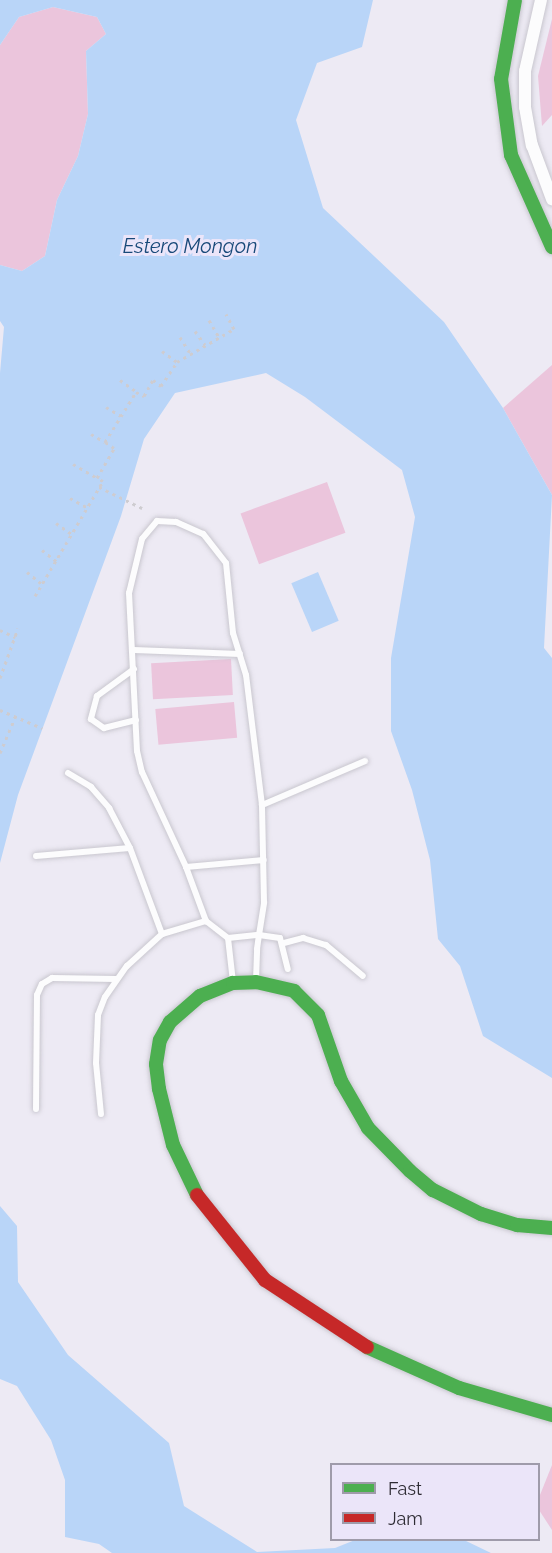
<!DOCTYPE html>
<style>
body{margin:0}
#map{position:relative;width:552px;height:1553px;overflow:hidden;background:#edeaf4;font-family:Raleway,sans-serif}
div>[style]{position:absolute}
.green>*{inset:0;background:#ebc5dc;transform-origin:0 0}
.water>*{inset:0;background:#b9d5f8;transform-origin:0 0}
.path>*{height:3px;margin-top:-1.5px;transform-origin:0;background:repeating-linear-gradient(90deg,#ceccd0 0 3px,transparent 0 7.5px)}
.roads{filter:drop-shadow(0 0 2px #c9c7cf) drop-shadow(0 0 2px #c9c7cf)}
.lane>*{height:6px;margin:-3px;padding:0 3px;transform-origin:3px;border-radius:3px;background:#fcfcfd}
.street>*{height:12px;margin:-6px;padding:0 6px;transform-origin:6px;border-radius:6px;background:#fcfcfd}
.fast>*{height:14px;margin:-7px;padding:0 7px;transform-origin:7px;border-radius:7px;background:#4caf50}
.jam>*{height:14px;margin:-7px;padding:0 7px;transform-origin:7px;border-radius:7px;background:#c62828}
span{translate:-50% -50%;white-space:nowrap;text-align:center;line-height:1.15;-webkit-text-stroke:6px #ebe5f9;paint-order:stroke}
.water-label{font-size:20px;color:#184979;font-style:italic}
.legend{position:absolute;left:330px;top:1463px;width:210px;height:78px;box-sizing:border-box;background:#ebe5f9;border:2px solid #9f9baa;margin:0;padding:8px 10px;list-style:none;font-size:18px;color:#2e2c34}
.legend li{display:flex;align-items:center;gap:12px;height:30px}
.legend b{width:30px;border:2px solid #9f9baa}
</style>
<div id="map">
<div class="green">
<i style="clip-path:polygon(53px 7px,97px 17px,106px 34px,86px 51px,88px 114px,78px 156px,57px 200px,45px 256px,22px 271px,0 265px,0 45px,19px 17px)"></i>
<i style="clip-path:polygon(552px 19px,552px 115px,542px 126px,538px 76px)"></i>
<i style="clip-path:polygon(552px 365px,552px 495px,503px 408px)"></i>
<i style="left:327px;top:482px;width:54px;height:92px;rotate:70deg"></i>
<i style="left:231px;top:659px;width:36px;height:80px;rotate:87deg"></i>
<i style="left:234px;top:702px;width:36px;height:79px;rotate:85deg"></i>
<i style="clip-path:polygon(552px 1465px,552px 1530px,539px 1510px,538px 1500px)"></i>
</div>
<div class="water">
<i style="clip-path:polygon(0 0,373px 0,362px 47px,317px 63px,296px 120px,323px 208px,444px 322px,503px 408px,552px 495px,544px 648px,552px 658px,552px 1078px,483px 1036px,460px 966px,438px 939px,430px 860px,412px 790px,391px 731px,391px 658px,415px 517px,402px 470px,305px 397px,266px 373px,175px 393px,144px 439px,121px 516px,18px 795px,0 863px,0 373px,4px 327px,0 321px,0 265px,22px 271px,45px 256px,57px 200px,78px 156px,88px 114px,86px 51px,106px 34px,97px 17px,53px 7px,19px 17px,0 45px)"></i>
<i style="left:318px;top:572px;width:53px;height:29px;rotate:67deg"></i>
<i style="clip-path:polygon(0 1206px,17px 1226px,18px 1282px,68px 1355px,169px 1443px,184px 1506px,257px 1552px,335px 1548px,355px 1540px,464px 1540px,491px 1553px,112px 1553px,99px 1544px,65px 1537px,65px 1480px,51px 1440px,17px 1386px,0 1379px)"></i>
</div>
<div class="path">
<i style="left:209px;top:320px;width:20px;rotate:60deg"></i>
<i style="left:195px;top:331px;width:17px;rotate:54deg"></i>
<i style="left:180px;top:337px;width:19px;rotate:58deg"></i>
<i style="left:162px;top:351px;width:19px;rotate:36deg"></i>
<i style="left:120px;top:380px;width:19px;rotate:35deg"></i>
<i style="left:106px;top:407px;width:17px;rotate:31deg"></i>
<i style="left:91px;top:434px;width:16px;rotate:30deg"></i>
<i style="left:73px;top:464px;width:28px;rotate:30deg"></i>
<i style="left:99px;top:487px;width:48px;rotate:26deg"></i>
<i style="left:70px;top:498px;width:21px;rotate:29deg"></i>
<i style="left:56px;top:523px;width:19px;rotate:35deg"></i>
<i style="left:42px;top:550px;width:18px;rotate:38deg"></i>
<i style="left:27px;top:572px;width:19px;rotate:39deg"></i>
<i style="left:35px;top:596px;width:134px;rotate:-59.4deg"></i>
<i style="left:103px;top:481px;width:7px;rotate:-153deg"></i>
<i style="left:97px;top:478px;width:34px;rotate:-60deg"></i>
<i style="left:114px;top:448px;width:11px;rotate:-146deg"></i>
<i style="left:105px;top:442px;width:59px;rotate:-58.2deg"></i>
<i style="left:136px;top:392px;width:9px;rotate:27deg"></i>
<i style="left:144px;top:396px;width:18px;rotate:-61deg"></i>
<i style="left:153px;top:380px;width:10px;rotate:37deg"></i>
<i style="left:161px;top:386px;width:29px;rotate:-56deg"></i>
<i style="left:177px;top:362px;width:66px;rotate:-30.1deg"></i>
<i style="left:234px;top:329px;width:17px;rotate:-118deg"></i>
<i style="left:0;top:630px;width:17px;rotate:25deg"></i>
<i style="left:0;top:678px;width:53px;rotate:-70.2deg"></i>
<i style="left:0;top:710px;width:46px;rotate:23.2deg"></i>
<i style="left:0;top:753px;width:39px;rotate:-67deg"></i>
</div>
<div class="roads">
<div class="lane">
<i style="left:134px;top:650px;width:106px;rotate:2.2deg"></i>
<i style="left:134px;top:669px;width:46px;rotate:143.9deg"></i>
<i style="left:97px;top:696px;width:24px;rotate:105deg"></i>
<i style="left:91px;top:719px;width:16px;rotate:35deg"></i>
<i style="left:104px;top:728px;width:33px;rotate:-14deg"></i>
<i style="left:68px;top:773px;width:27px;rotate:31deg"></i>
<i style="left:91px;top:787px;width:28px;rotate:49deg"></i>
<i style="left:109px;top:808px;width:45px;rotate:62.3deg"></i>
<i style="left:130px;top:848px;width:92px;rotate:69.6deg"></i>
<i style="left:262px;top:805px;width:112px;rotate:-23.1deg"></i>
<i style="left:36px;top:856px;width:94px;rotate:-4.9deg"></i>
<i style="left:186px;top:867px;width:78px;rotate:-5.1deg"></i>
<i style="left:228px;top:938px;width:44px;rotate:83.5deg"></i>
<i style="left:284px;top:943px;width:20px;rotate:-15deg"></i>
<i style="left:303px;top:938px;width:24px;rotate:17deg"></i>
<i style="left:326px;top:945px;width:48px;rotate:40deg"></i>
<i style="left:256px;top:981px;width:32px;rotate:-88deg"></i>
<i style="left:257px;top:949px;width:14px;rotate:-82deg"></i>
<i style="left:259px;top:935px;width:33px;rotate:-81deg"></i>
<i style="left:264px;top:902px;width:97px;rotate:-91.2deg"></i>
<i style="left:262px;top:805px;width:131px;rotate:-97deg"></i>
<i style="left:246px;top:675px;width:44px;rotate:-107.2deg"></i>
<i style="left:233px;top:633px;width:70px;rotate:-95.7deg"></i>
<i style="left:226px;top:563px;width:37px;rotate:-128deg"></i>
<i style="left:203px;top:534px;width:30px;rotate:-156deg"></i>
<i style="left:176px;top:522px;width:19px;rotate:-177deg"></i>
<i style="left:157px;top:521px;width:23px;rotate:130deg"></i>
<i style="left:142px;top:539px;width:56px;rotate:103.5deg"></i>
<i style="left:129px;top:593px;width:158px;rotate:87.1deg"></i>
<i style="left:137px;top:751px;width:22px;rotate:77deg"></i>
<i style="left:142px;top:772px;width:105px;rotate:65.1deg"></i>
<i style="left:186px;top:867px;width:58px;rotate:69.7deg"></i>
<i style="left:206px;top:921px;width:28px;rotate:38deg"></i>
<i style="left:228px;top:938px;width:31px;rotate:-6deg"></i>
<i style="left:259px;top:935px;width:21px;rotate:8deg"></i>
<i style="left:280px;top:938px;width:32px;rotate:76deg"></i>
<i style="left:36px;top:1109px;width:114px;rotate:-89.5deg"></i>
<i style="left:37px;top:995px;width:12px;rotate:-66deg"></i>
<i style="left:42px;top:984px;width:12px;rotate:-31deg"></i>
<i style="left:52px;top:978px;width:64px;rotate:0.9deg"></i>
<i style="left:101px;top:1114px;width:51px;rotate:-95.6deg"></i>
<i style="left:96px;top:1063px;width:48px;rotate:-87.6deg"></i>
<i style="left:98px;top:1015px;width:19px;rotate:-69deg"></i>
<i style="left:105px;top:997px;width:38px;rotate:-55deg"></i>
<i style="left:127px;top:966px;width:47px;rotate:-42.4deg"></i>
<i style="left:162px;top:934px;width:46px;rotate:-16.5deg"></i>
</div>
<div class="street">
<i style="left:541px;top:0;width:73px;rotate:102.7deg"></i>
<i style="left:525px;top:71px;width:36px;rotate:90deg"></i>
<i style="left:525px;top:107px;width:39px;rotate:80deg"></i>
<i style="left:532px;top:145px;width:58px;rotate:69.7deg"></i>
</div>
<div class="fast">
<i style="left:515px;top:0;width:80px;rotate:100deg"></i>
<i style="left:501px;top:79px;width:77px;rotate:82.5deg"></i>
<i style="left:511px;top:155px;width:101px;rotate:66deg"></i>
<i style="left:197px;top:1195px;width:55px;rotate:-115.6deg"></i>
<i style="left:173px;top:1145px;width:58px;rotate:-104deg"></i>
<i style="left:159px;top:1089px;width:25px;rotate:-97deg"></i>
<i style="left:156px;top:1064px;width:24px;rotate:-81deg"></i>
<i style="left:160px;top:1040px;width:21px;rotate:-61deg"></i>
<i style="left:170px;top:1022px;width:40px;rotate:-41deg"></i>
<i style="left:200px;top:996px;width:35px;rotate:-22deg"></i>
<i style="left:233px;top:983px;width:23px;rotate:-2deg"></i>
<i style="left:256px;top:982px;width:39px;rotate:13deg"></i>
<i style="left:294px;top:991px;width:34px;rotate:45deg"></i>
<i style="left:318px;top:1015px;width:70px;rotate:70.8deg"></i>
<i style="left:341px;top:1081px;width:54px;rotate:60.1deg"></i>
<i style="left:368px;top:1128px;width:60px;rotate:45.7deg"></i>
<i style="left:410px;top:1171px;width:30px;rotate:40deg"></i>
<i style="left:433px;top:1190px;width:54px;rotate:26.6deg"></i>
<i style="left:481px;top:1214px;width:38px;rotate:17deg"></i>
<i style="left:517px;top:1225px;width:35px;rotate:5deg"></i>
<i style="left:367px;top:1347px;width:101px;rotate:24deg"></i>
<i style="left:459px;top:1388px;width:97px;rotate:16.2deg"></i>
</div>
<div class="jam">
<i style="left:197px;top:1195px;width:109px;rotate:51.3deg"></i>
<i style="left:265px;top:1280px;width:122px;rotate:33.3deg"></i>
</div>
</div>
<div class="water-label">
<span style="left:190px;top:246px">Estero Mongon</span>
</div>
<ul class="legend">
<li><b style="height:8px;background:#4caf50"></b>Fast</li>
<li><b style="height:8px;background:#c62828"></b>Jam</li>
</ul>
</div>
